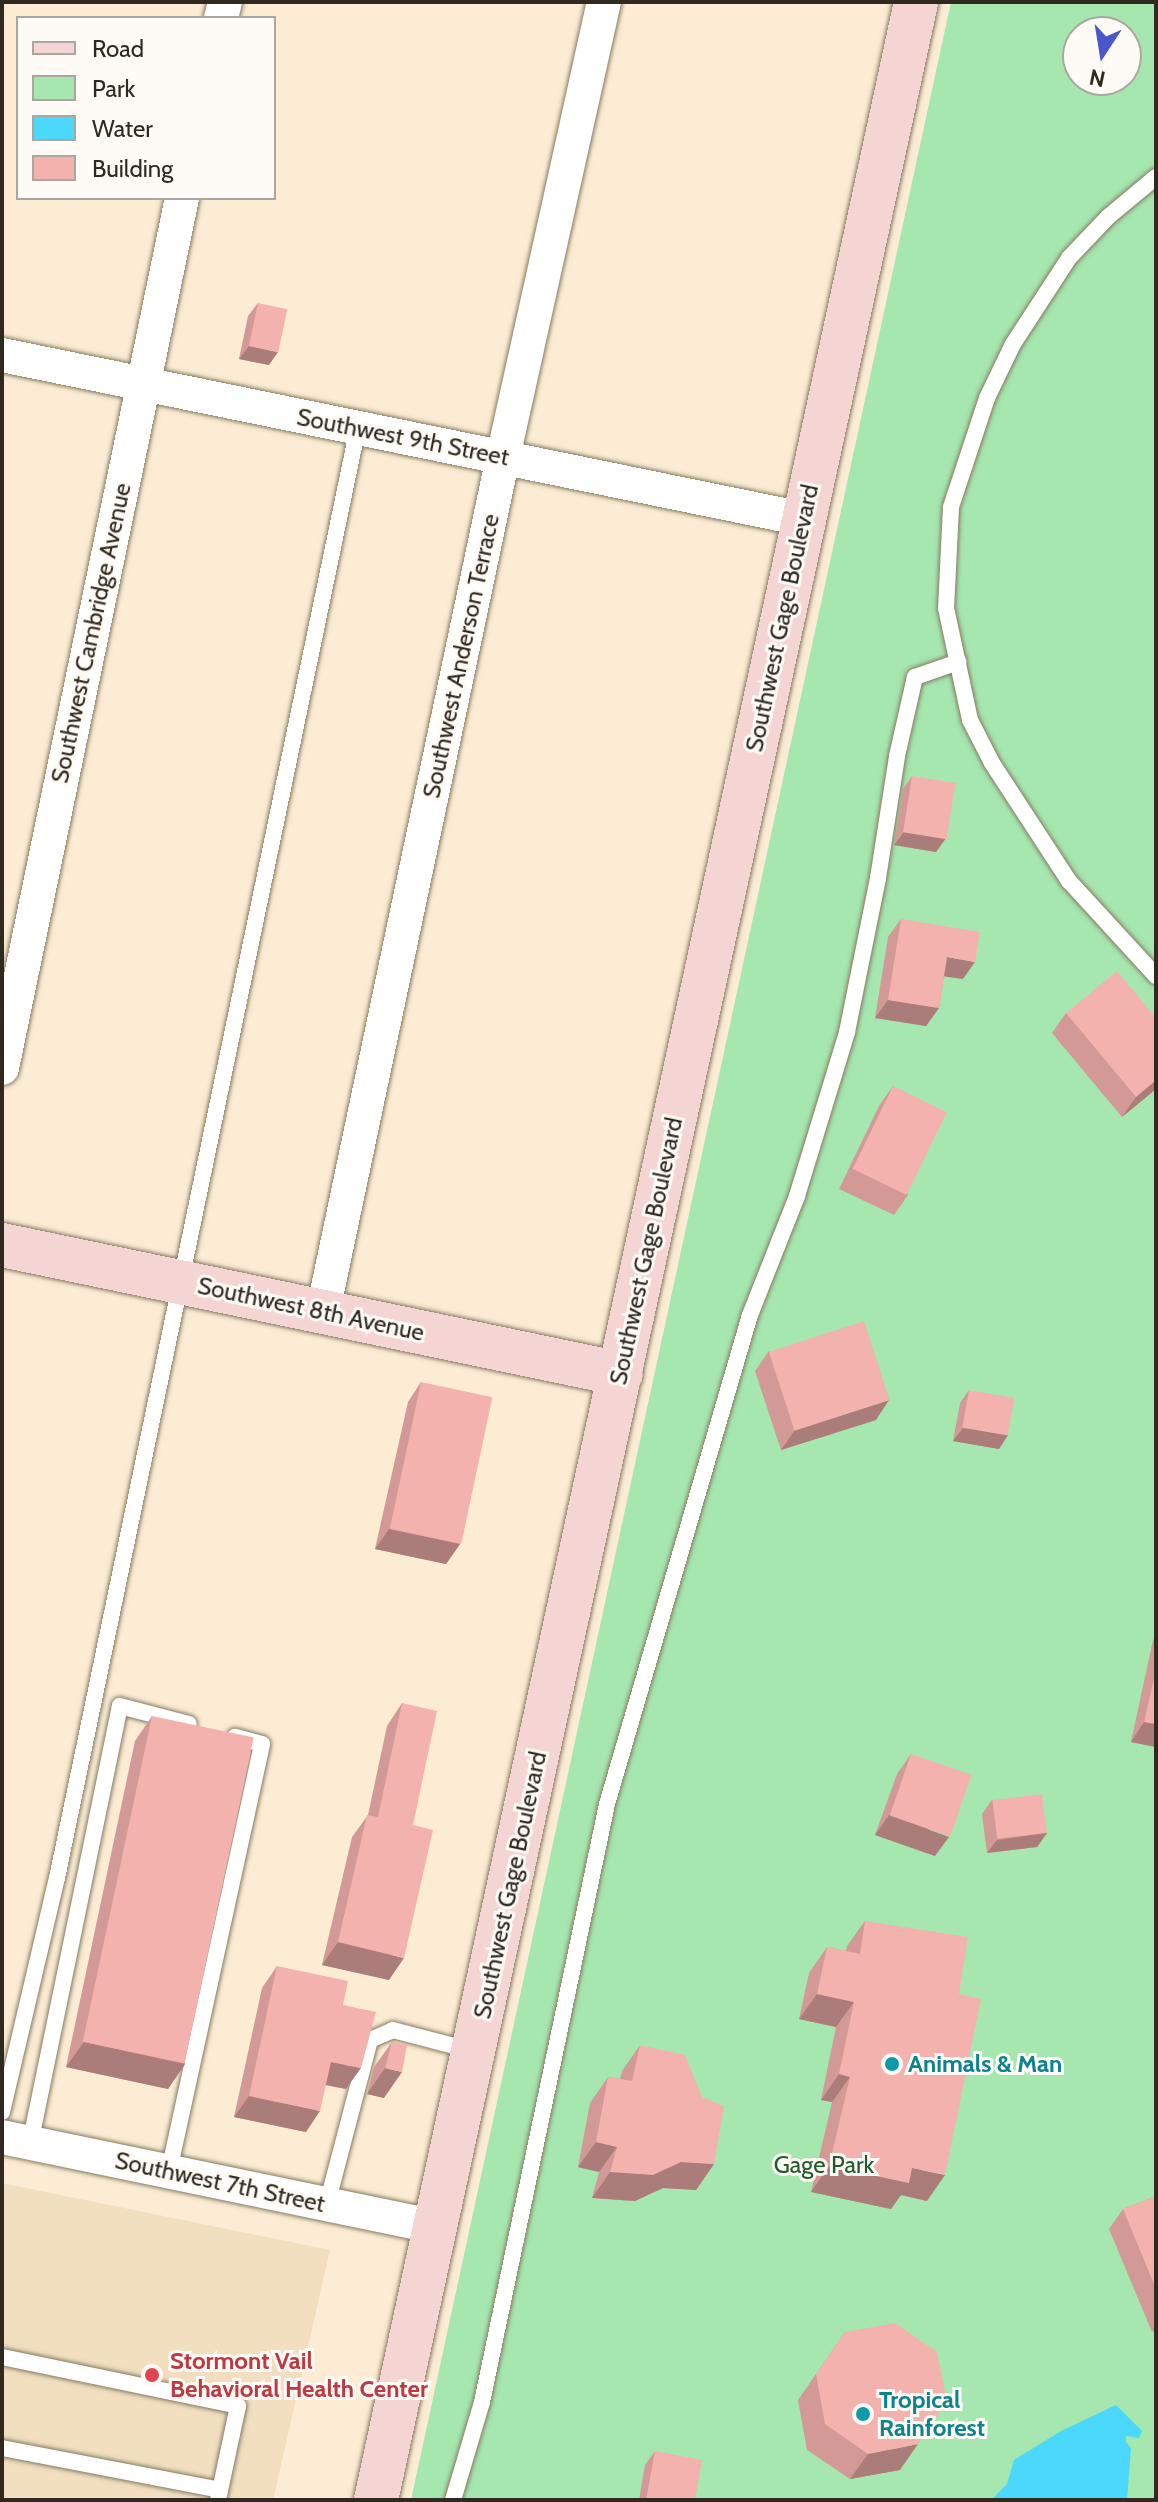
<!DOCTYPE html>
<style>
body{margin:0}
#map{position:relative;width:1158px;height:2502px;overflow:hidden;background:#fbecd3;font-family:Cabin,sans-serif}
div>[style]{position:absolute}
.built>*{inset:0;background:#f1dfc0}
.green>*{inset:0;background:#a5e7af}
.water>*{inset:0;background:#4ad8fc}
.roads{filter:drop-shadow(0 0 2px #867a63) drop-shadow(0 0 2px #867a63)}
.lane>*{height:16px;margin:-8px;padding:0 8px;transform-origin:8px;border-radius:8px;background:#fff}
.street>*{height:34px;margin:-17px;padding:0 17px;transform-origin:17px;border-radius:17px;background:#fff}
.secondary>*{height:44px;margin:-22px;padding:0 22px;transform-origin:22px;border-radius:22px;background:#f5d5d3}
.wall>*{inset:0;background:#d29996}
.shaded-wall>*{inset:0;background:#ab7d7a}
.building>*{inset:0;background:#f4b2af;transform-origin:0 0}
.dots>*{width:22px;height:22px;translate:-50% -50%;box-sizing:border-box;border:4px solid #fefbf6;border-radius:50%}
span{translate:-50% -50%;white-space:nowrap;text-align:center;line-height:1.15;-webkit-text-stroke:6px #fefbf6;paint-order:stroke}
.street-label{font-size:24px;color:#2f2920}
.culture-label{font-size:24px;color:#0d838f;font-weight:700}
.left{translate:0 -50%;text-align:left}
.park-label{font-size:24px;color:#205a2e}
.health-label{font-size:24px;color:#be3a42;font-weight:700}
.frame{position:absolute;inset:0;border:4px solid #2f2920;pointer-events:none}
.legend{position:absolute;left:16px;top:16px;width:260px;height:184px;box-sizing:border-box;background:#fefbf6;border:2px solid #aba7a0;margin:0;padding:10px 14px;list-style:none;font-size:24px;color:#2f2920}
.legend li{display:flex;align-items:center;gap:16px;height:40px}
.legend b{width:40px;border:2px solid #aba7a0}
.north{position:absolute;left:1062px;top:16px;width:80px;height:80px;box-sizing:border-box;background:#fefbf6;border:2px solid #aba7a0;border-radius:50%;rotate:192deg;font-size:22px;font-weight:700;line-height:32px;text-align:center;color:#2f2920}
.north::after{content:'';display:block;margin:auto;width:28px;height:36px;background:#4a56cb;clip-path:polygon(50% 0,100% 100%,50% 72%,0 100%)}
</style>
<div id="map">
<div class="built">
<i style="clip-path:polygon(2px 2183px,330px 2250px,273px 2500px,2px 2500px)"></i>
</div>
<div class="green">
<i style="clip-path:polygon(evenodd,951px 2px,1156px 2px,1156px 2500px,411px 2500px,951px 2px,1078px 32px,1126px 32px,1126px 80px,1078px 80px,1078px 32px)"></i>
</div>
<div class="water">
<i style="clip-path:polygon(1116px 2405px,1142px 2431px,1139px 2438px,1126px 2436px,1126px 2442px,1131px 2448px,1127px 2500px,991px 2500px,1007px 2484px,1014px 2460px,1061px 2431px)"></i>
</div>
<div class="roads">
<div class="lane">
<i style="left:1156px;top:177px;width:62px;rotate:140.2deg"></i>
<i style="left:1108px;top:217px;width:57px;rotate:133.6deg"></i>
<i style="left:1069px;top:258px;width:103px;rotate:123.1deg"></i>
<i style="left:1013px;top:344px;width:60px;rotate:115.7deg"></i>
<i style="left:987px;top:398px;width:115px;rotate:108.3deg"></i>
<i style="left:951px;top:507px;width:101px;rotate:92.8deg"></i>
<i style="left:946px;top:608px;width:115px;rotate:77.9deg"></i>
<i style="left:970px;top:720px;width:48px;rotate:62.9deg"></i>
<i style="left:992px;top:763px;width:141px;rotate:56.9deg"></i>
<i style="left:1069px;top:881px;width:129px;rotate:47.5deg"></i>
<i style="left:2px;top:2112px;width:240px;rotate:-76.8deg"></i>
<i style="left:57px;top:1878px;width:1482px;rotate:-78.28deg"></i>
<i style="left:30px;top:2144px;width:447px;rotate:-78.4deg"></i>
<i style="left:120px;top:1706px;width:71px;rotate:14.6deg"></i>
<i style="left:169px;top:2171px;width:437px;rotate:-77.7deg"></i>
<i style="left:262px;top:1744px;width:28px;rotate:-165deg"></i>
<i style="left:327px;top:2204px;width:170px;rotate:-75.3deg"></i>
<i style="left:370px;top:2040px;width:25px;rotate:-23deg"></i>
<i style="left:393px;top:2030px;width:80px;rotate:14.6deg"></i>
<i style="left:2px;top:2357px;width:241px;rotate:11.7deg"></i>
<i style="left:238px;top:2406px;width:96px;rotate:102deg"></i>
<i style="left:2px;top:2448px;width:222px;rotate:10.9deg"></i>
<i style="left:453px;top:2500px;width:102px;rotate:-73.5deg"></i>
<i style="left:482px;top:2402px;width:611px;rotate:-78.19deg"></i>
<i style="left:607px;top:1804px;width:509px;rotate:-73.7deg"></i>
<i style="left:750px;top:1315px;width:128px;rotate:-68.4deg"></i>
<i style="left:797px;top:1196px;width:171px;rotate:-73deg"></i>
<i style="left:847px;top:1032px;width:157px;rotate:-78.6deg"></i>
<i style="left:878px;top:878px;width:123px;rotate:-81.1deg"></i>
<i style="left:897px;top:756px;width:81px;rotate:-77.2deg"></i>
<i style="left:915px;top:677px;width:46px;rotate:-19.2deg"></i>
</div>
<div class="street">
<i style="left:221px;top:18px;width:16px;rotate:-76deg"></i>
<i style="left:2px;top:355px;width:818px;rotate:11.57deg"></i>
<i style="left:2px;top:1068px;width:888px;rotate:-78.31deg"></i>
<i style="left:323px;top:1311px;width:873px;rotate:-78.1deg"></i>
<i style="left:503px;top:457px;width:466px;rotate:-77.5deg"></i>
<i style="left:2px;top:2137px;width:445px;rotate:11.7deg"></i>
</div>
<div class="secondary">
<i style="left:2px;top:1245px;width:632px;rotate:11.77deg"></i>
<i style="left:376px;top:2500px;width:2556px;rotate:-77.8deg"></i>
</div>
</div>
<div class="wall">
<i style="clip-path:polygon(258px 303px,269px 365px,239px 359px,248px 316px)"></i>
<i style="clip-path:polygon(912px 776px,946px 838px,936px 852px,894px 845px,903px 789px)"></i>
<i style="clip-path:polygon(901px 919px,963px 979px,944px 976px,939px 1008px,926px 1026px,875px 1018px,888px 937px)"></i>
<i style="clip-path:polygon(1066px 1013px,1156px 1089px,1122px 1117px,1052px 1033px)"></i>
<i style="clip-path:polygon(893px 1086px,908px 1195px,894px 1215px,839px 1189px,879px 1106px)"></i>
<i style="clip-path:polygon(769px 1351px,876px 1420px,781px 1450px,755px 1371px)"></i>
<i style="clip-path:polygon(421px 1382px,460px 1544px,446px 1564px,375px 1549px,408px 1402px)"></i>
<i style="clip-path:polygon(969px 1390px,1008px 1435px,999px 1449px,953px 1441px,960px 1403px)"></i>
<i style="clip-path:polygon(1156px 1636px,1156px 1747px,1131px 1742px,1153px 1640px)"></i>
<i style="clip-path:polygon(402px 1703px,413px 1825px,389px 1980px,322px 1965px,352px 1837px,368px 1815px,387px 1726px)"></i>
<i style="clip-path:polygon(152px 1716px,185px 2064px,168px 2089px,66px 2067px,135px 1741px)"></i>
<i style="clip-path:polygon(911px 1754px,935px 1856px,875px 1835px,897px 1774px)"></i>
<i style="clip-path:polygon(992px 1800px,1047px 1833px,1037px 1847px,987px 1853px,982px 1814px)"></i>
<i style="clip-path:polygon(865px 1921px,927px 2201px,901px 2195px,891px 2209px,811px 2192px,832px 2102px,821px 2100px,836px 2027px,799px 2019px,809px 1973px,827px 1947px,846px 1951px,847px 1946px)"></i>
<i style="clip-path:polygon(277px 1966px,343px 2005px,346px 2089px,326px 2085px,306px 2132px,234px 2117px,262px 1988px)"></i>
<i style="clip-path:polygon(392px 2042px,384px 2098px,367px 2094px,374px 2067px)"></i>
<i style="clip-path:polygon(640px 2045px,714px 2164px,696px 2190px,663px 2188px,635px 2201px,592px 2198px,599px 2172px,578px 2167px,590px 2103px,608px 2077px,620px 2079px,622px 2071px)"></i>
<i style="clip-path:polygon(1156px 2196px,1156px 2330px,1152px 2332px,1109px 2229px,1123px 2209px)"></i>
<i style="clip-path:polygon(845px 2332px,900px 2470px,850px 2479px,807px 2450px,798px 2400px)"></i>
<i style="clip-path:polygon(655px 2451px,695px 2500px,639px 2500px,645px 2465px)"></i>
</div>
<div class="shaded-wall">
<i style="clip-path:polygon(249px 346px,278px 352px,269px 365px,239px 359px)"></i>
<i style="clip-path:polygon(904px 832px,946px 838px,936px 852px,894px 845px)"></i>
<i style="clip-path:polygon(947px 957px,975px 962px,963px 979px,935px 975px)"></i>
<i style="clip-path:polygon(888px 1000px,939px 1008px,926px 1026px,875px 1018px)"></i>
<i style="clip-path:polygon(1156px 1080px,1156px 1089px,1122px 1117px,1136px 1097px)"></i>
<i style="clip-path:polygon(889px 1400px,876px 1420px,781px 1450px,795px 1430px)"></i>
<i style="clip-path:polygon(963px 1428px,1008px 1435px,999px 1449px,953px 1441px)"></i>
<i style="clip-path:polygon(389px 1529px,460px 1544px,446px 1564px,375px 1549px)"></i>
<i style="clip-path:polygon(1144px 1722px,1156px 1724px,1156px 1747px,1131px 1742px)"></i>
<i style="clip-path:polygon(889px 1815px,949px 1837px,935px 1856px,875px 1835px)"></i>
<i style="clip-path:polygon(1047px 1833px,1037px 1847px,987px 1853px,997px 1840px)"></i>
<i style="clip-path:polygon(338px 1942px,404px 1958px,389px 1980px,322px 1965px)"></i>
<i style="clip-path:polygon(817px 1994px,854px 2002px,836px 2027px,799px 2019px)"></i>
<i style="clip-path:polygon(84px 2042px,185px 2064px,168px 2089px,66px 2067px)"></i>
<i style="clip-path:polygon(331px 2062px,361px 2068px,346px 2089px,316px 2083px)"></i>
<i style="clip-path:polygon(385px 2068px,402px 2072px,384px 2098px,367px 2094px)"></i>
<i style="clip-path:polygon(839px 2074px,850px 2077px,832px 2102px,821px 2100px)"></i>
<i style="clip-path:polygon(249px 2096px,320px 2111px,306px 2132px,234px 2117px)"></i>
<i style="clip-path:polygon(596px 2142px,617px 2147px,599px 2172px,578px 2167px)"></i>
<i style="clip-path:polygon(681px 2162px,714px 2164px,696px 2190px,663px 2188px,635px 2201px,592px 2198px,610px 2172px)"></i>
<i style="clip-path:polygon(829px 2166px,912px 2168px,945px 2175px,927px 2201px,901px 2195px,891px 2209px,811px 2192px)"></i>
<i style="clip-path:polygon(918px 2444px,900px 2470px,850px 2479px,868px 2454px)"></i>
</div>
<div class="building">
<i style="left:258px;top:303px;width:30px;height:44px;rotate:12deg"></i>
<i style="left:912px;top:776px;width:44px;height:57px;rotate:9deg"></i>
<i style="clip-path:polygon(901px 919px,980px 932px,975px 962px,947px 957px,939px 1008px,888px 1000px)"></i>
<i style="clip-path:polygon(1117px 971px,1156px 1018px,1156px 1080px,1136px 1097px,1066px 1013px)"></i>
<i style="left:893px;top:1086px;width:60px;height:92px;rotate:26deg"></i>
<i style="left:864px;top:1321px;width:83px;height:100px;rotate:72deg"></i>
<i style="left:421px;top:1382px;width:73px;height:150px;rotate:12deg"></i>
<i style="left:969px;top:1390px;width:46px;height:38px;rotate:10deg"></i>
<i style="clip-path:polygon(1156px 1670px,1156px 1724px,1144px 1722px)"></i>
<i style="clip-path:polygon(402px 1703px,437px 1711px,413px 1825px,433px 1830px,404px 1958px,338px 1942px,367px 1815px,378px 1817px)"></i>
<i style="left:152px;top:1716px;width:104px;height:333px;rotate:12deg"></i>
<i style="left:911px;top:1754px;width:64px;height:65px;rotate:19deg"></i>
<i style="left:1042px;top:1794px;width:39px;height:50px;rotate:83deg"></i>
<i style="clip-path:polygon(865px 1921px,968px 1937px,959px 1994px,981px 1999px,945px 2175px,912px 2168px,909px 2183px,829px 2166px,850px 2077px,839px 2074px,854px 2002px,817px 1994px,827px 1947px,860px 1954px)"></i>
<i style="clip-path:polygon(277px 1966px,348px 1981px,343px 2005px,376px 2012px,361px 2068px,331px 2062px,320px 2111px,249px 2096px)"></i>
<i style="clip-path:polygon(392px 2042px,407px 2045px,402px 2072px,385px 2068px)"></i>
<i style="clip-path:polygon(640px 2045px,685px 2055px,702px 2097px,724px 2106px,714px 2164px,681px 2162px,653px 2175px,610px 2172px,617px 2147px,596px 2142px,608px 2077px,632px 2081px)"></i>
<i style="clip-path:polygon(1156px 2196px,1156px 2289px,1123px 2209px)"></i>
<i style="clip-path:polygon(895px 2323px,937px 2352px,947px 2402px,918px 2444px,868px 2454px,825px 2424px,816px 2374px,845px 2332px)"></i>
<i style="clip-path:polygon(655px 2451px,702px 2460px,695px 2500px,646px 2500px)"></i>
</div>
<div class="dots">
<i style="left:892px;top:2064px;background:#0f9aa8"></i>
<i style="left:152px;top:2375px;background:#e0444e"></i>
<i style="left:863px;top:2414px;background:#0f9aa8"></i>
</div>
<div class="street-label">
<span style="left:403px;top:437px;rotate:11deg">Southwest 9th Street</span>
<span style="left:782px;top:618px;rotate:-78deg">Southwest Gage Boulevard</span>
<span style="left:91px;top:633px;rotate:-78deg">Southwest Cambridge Avenue</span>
<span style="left:461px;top:656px;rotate:-78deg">Southwest Anderson Terrace</span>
<span style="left:646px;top:1251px;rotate:-78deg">Southwest Gage Boulevard</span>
<span style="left:311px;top:1309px;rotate:12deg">Southwest 8th Avenue</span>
<span style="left:510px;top:1885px;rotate:-78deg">Southwest Gage Boulevard</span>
<span style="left:220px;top:2182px;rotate:12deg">Southwest 7th Street</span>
</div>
<div class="culture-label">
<span class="left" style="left:908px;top:2064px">Animals &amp; Man</span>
<span class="left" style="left:879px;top:2414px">Tropical<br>Rainforest</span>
</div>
<div class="park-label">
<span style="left:824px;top:2165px">Gage Park</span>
</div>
<div class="health-label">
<span class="left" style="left:170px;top:2375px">Stormont Vail<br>Behavioral Health Center</span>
</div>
<div class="frame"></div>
<ul class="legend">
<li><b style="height:10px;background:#f5d5d3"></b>Road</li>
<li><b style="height:22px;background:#a5e7af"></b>Park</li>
<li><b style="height:22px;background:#4ad8fc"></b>Water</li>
<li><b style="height:22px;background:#f4b2af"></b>Building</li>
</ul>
<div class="north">N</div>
</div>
